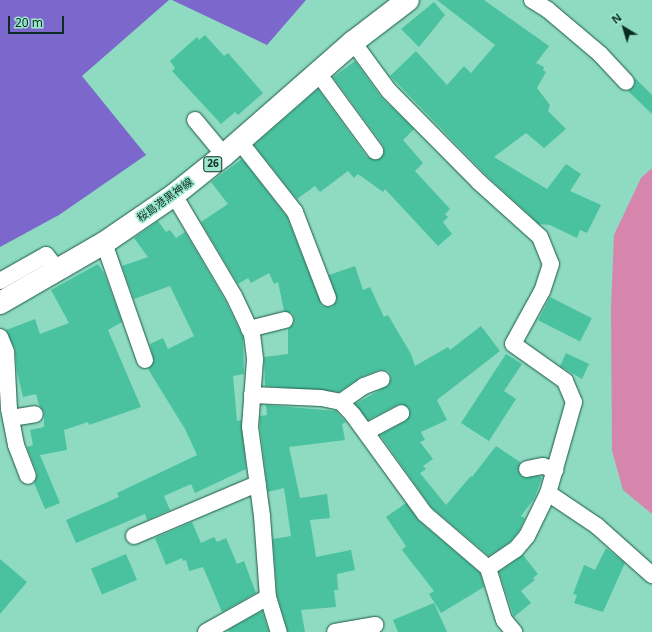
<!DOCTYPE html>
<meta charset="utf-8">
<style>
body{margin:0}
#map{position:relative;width:652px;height:632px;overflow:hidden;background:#8edbc1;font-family:"Noto Sans","Noto Sans JP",sans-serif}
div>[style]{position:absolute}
.green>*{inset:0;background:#d686ac}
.water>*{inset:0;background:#7c68cc}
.building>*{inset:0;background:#4ac29f;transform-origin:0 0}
.roads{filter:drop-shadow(0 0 1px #1a5745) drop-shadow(0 0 1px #1a5745)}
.minor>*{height:16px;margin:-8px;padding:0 8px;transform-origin:8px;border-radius:8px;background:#fff}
.primary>*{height:22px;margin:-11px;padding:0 11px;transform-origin:11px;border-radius:11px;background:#fff}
span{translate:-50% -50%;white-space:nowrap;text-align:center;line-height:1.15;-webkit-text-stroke:3px #9be8cd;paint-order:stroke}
.shield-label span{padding:1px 3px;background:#9be8cd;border:1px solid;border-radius:3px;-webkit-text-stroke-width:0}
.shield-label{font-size:10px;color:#0b2c23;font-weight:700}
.street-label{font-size:11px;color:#0b2c23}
.north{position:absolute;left:604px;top:8px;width:40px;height:40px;-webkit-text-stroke:3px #9be8cd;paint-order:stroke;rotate:322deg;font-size:11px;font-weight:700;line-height:16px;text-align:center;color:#0b2c23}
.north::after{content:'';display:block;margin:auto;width:14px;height:18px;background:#0b2c23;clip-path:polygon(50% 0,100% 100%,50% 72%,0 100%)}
.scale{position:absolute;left:8px;top:16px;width:56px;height:18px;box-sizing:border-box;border:2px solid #0b2c23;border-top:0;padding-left:5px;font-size:12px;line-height:14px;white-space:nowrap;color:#0b2c23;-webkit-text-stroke:3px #9be8cd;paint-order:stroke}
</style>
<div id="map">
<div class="green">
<i style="clip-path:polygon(652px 168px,652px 514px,623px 490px,612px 451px,611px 308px,614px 235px,641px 178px)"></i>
</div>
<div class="water">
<i style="clip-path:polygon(0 0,169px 0,82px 76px,146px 155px,59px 215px,0 247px)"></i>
<i style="clip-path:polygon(172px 0,306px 0,267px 45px)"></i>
</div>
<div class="building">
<i style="clip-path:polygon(437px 0,484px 0,549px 46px,536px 63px,544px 67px,543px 70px,546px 72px,537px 88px,550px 105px,548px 111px,566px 129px,544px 148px,526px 133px,494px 157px,547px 189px,566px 164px,581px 174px,570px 191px,601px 205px,587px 233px,580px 230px,577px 238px,550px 225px,539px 224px,486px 175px,390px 76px,416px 51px,447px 85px,464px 66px,471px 73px,495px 45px)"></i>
<i style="clip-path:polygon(434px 2px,445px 15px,419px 47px,401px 29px)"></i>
<i style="clip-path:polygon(205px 35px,224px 56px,228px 53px,263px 93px,238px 115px,235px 112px,221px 124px,172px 71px,175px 68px,170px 61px,197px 37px,199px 40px)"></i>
<i style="clip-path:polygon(355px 61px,381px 97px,414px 129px,403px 140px,423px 163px,415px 171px,450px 209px,445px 214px,448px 217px,443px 222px,452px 234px,438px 246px,385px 189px,383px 192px,358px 174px,354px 178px,348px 171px,320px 192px,315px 186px,297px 199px,254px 145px,318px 89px,367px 157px,376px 160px,381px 158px,384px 150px,383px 145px,333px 77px)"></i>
<i style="clip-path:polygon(635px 78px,652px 95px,652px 114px,628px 91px,635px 85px)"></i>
<i style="clip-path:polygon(242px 159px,287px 217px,322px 306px,332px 307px,337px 300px,329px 275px,355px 266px,363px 290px,370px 287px,384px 317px,388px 315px,411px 354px,415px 366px,448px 347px,450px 350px,481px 326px,500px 351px,437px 400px,447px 420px,421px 432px,425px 440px,420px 442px,433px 459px,423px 466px,426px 469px,420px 473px,446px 505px,471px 476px,472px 477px,496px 446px,520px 462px,518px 470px,520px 475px,524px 478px,539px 476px,542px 478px,534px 499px,521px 516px,525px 518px,519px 531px,510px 542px,489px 556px,432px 508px,380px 435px,406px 421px,410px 414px,409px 408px,402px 404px,397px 405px,368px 420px,355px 404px,389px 385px,391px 376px,388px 371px,379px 370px,361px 377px,339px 392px,265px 386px,264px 357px,288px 354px,288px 329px,294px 323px,294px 317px,292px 313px,284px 311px,278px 282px,274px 284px,269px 273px,251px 283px,248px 278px,238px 284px,201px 222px,228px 204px,211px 182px)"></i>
<i style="clip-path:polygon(158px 221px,166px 232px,170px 230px,176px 238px,185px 232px,225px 300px,243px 337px,244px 374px,233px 376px,237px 421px,241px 420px,246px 469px,195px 493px,191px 484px,164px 496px,170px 510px,147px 520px,145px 514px,76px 543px,66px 520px,119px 497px,117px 493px,197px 455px,185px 429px,148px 369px,154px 361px,150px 344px,163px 338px,168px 349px,194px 336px,170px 286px,134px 299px,122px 266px,148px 257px,134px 238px)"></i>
<i style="clip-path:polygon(98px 264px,104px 273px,122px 322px,108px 330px,141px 407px,89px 425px,88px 422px,64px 430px,67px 450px,40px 455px,60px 503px,45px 509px,34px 483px,37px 473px,27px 447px,33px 445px,30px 430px,44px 427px,44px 412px,39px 405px,36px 394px,23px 397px,17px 372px,15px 349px,6px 330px,35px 319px,40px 334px,69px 323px,51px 290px)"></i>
<i style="left:550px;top:297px;width:47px;height:26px;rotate:27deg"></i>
<i style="clip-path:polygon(566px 353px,589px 364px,582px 379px,560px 366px)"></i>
<i style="clip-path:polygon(506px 354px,522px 364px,504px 391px,516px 399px,489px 441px,461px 423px)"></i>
<i style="clip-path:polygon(266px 405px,336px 411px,346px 422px,342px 424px,345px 440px,289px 447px,300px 498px,327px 494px,330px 518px,310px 520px,316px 557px,351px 550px,355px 570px,337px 574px,338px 590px,334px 590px,336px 607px,301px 610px,305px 632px,288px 632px,277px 595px,273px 539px,291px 536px,284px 488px,268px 492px,260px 427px,260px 416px,267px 415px)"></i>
<i style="clip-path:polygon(406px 503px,419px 521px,480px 573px,484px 587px,441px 613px,429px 594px,434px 591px,402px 550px,406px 546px,386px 517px)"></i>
<i style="clip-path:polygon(192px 522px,201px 543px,214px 537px,217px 542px,226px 538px,237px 564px,244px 561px,256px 593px,222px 612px,203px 567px,189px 571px,186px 560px,183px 561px,182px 558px,166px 565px,155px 538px)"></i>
<i style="clip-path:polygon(606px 548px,625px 563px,603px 612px,574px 603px,577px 595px,573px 594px,584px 565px,595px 570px)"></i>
<i style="left:126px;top:554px;width:28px;height:38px;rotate:67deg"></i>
<i style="clip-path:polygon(523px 555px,538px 574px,533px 578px,535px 580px,521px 591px,531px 603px,514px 617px,499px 572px)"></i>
<i style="clip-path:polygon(0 559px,27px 582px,0 614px)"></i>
<i style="clip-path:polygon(434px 603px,447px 632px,398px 632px,393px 620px)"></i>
<i style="clip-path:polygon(262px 611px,269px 632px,229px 632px,228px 630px)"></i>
</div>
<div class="roads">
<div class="minor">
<i style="left:532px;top:0;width:19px;rotate:32deg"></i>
<i style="left:548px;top:10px;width:68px;rotate:40.2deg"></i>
<i style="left:600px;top:54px;width:38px;rotate:47deg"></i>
<i style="left:353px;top:42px;width:61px;rotate:53.7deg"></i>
<i style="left:389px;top:91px;width:128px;rotate:45.3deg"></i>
<i style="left:479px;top:182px;width:82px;rotate:42deg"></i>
<i style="left:540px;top:237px;width:29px;rotate:68deg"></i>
<i style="left:551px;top:264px;width:28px;rotate:108deg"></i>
<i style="left:542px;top:291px;width:60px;rotate:118.7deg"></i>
<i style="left:513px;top:344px;width:64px;rotate:35.4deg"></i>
<i style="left:565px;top:381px;width:23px;rotate:67deg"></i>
<i style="left:574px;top:402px;width:95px;rotate:105.9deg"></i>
<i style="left:548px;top:493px;width:48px;rotate:116deg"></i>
<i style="left:527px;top:536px;width:17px;rotate:130deg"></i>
<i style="left:516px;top:549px;width:34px;rotate:146deg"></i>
<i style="left:318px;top:73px;width:97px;rotate:53.8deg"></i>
<i style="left:195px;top:120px;width:45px;rotate:50.4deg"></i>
<i style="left:240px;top:142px;width:89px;rotate:51.8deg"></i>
<i style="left:295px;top:212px;width:92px;rotate:69deg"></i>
<i style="left:174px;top:195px;width:117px;rotate:59.3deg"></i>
<i style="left:234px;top:296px;width:42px;rotate:64.7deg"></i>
<i style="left:252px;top:334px;width:26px;rotate:83deg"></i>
<i style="left:255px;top:360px;width:67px;rotate:94.3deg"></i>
<i style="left:250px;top:427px;width:90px;rotate:82.3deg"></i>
<i style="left:262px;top:516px;width:81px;rotate:85.8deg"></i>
<i style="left:268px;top:597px;width:37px;rotate:73deg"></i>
<i style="left:104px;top:243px;width:124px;rotate:70.7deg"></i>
<i style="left:0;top:281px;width:53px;rotate:-29.5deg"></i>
<i style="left:46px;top:255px;width:19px;rotate:51deg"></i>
<i style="left:249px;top:329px;width:37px;rotate:-14deg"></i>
<i style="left:0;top:337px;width:16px;rotate:68deg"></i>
<i style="left:6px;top:352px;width:57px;rotate:87deg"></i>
<i style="left:9px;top:409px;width:37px;rotate:79deg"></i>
<i style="left:16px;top:445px;width:33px;rotate:69deg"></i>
<i style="left:252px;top:395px;width:69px;rotate:2.5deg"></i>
<i style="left:321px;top:398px;width:20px;rotate:11deg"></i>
<i style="left:341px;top:402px;width:18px;rotate:47deg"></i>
<i style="left:353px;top:415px;width:122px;rotate:54deg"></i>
<i style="left:425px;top:514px;width:83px;rotate:40.6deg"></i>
<i style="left:488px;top:568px;width:54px;rotate:72.9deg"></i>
<i style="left:504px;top:620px;width:16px;rotate:50deg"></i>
<i style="left:341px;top:402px;width:28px;rotate:-35deg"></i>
<i style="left:364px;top:386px;width:19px;rotate:-21deg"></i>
<i style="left:11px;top:418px;width:24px;rotate:-9deg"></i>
<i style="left:366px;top:432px;width:40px;rotate:-28deg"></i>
<i style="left:527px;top:469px;width:16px;rotate:-11deg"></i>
<i style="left:543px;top:466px;width:13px;rotate:18deg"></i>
<i style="left:548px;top:493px;width:59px;rotate:34deg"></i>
<i style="left:597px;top:526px;width:74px;rotate:41.7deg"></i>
<i style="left:134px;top:536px;width:134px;rotate:-22.9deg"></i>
<i style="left:206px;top:632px;width:71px;rotate:-29.4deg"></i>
<i style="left:335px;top:632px;width:41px;rotate:-9.9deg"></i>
</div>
<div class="primary">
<i style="left:0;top:303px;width:120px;rotate:-30deg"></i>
<i style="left:104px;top:243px;width:85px;rotate:-34.4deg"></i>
<i style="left:174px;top:195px;width:64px;rotate:-38.7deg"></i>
<i style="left:224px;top:155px;width:171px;rotate:-41.2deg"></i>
<i style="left:353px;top:42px;width:69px;rotate:-37.4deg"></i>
</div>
</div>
<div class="shield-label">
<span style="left:213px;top:164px">26</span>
</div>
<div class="street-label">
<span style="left:165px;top:200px;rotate:-36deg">桜島港黒神線</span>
</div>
<div class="north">N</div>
<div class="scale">20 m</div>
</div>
